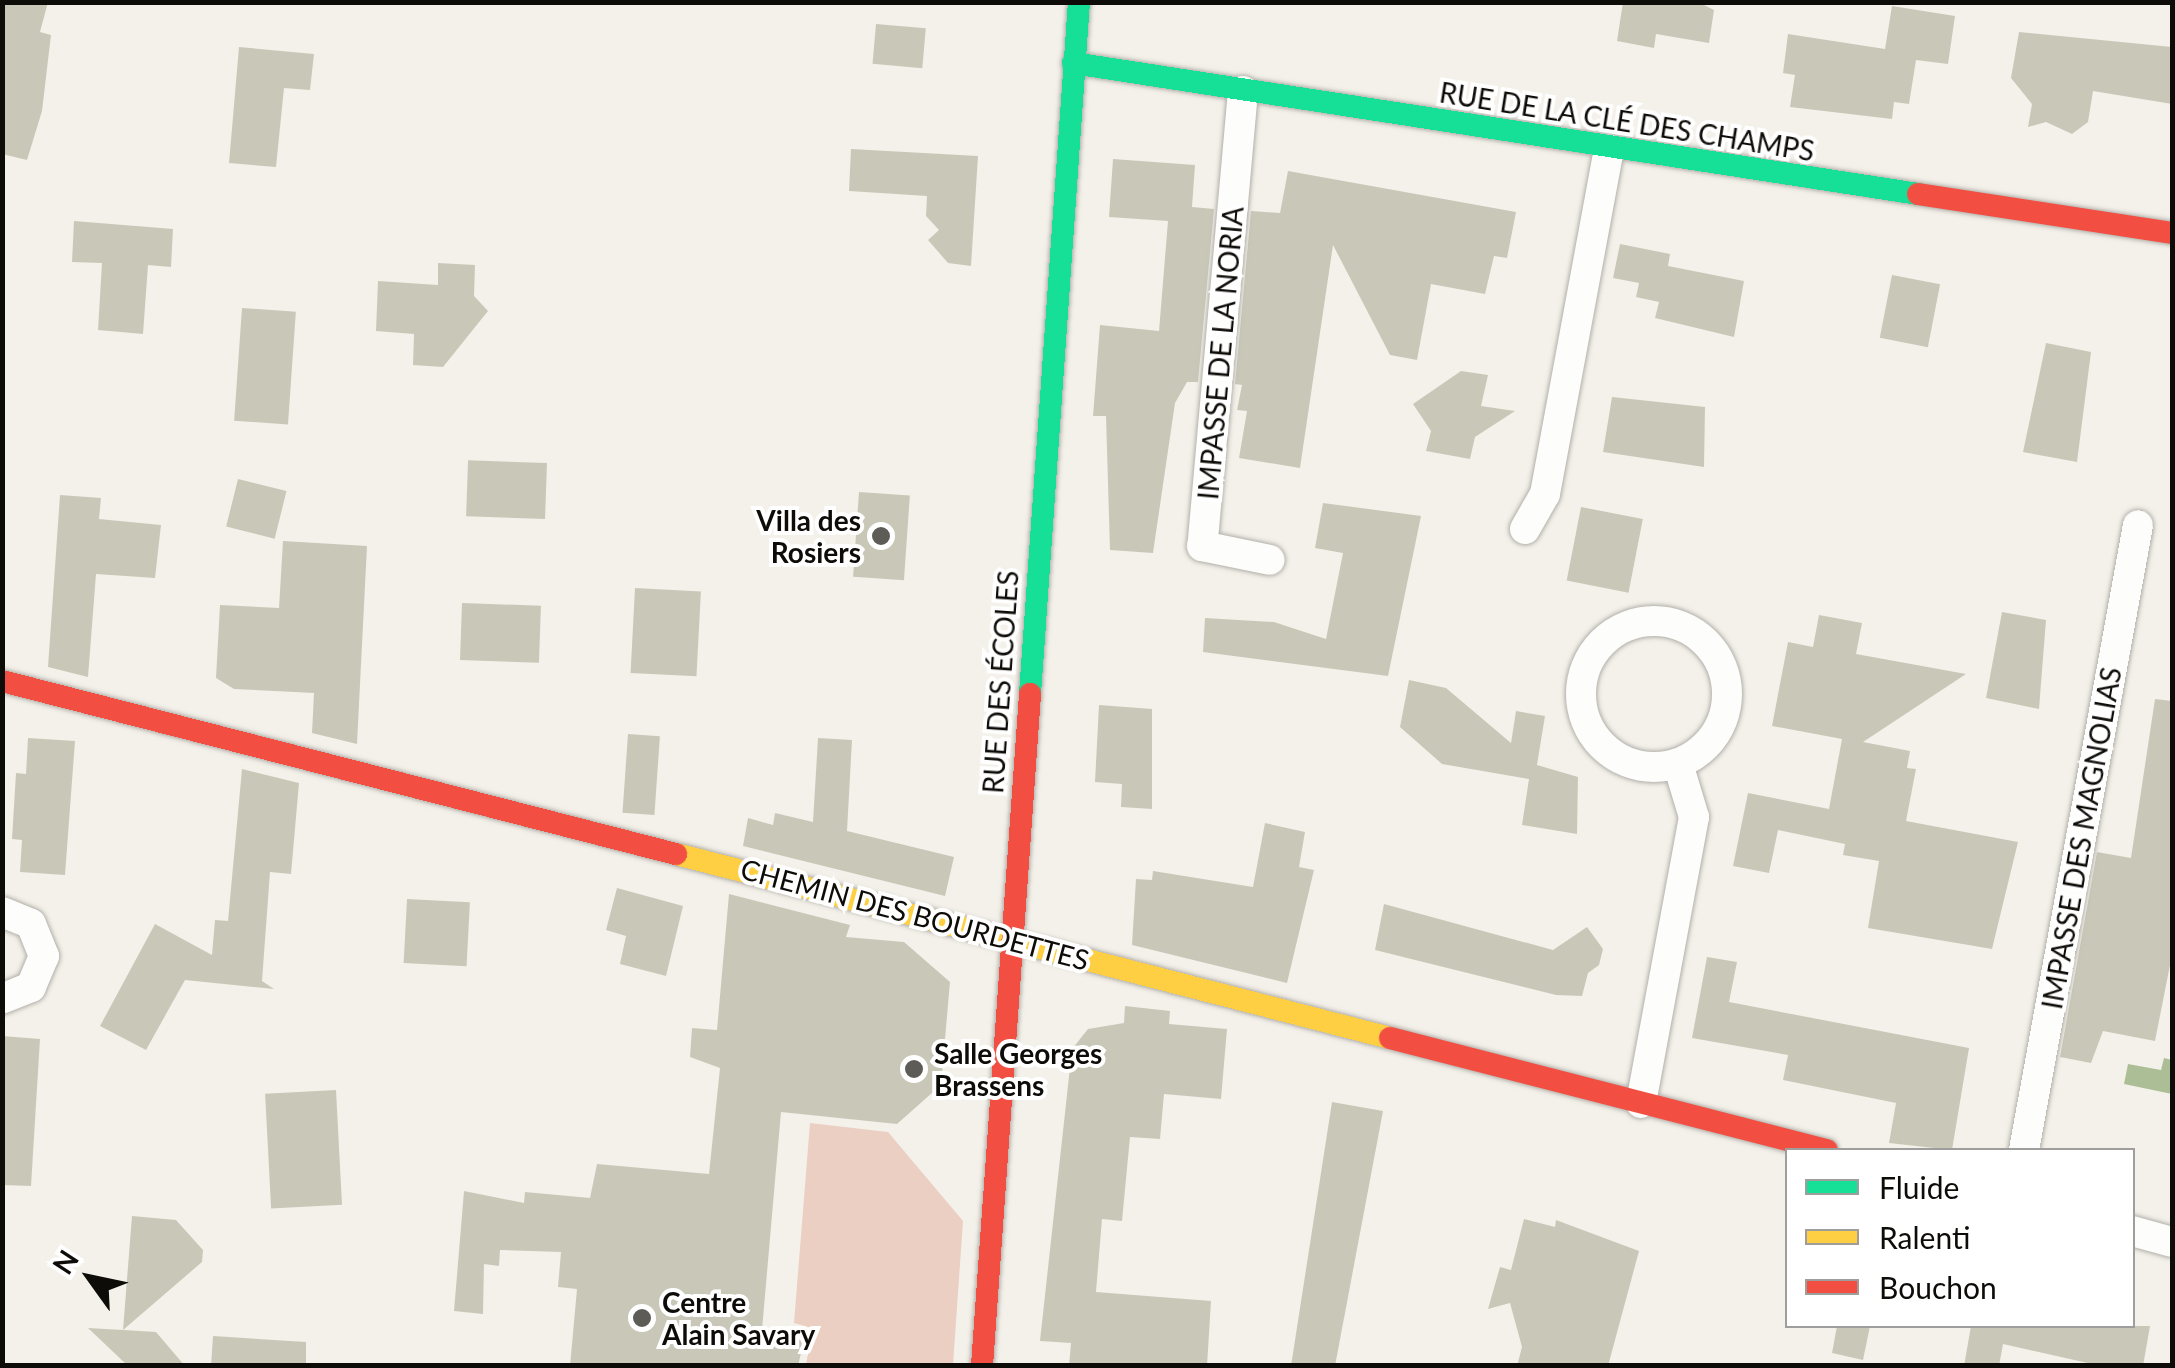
<!DOCTYPE html>
<meta charset="utf-8">
<style>
body{margin:0}
#map{position:relative;width:2175px;height:1368px;overflow:hidden;background:#f4f1ea;font-family:Lato,sans-serif}
div>[style]{position:absolute}
.green>*{inset:0;background:#eacfc2}
.water>*{inset:0;background:#acbe95}
.building>*{inset:0;background:#c9c8b8;transform-origin:0 0}
.roads{filter:drop-shadow(0 0 2px #b2b0aa) drop-shadow(0 0 2px #b2b0aa)}
.street>*{height:30px;margin:-15px;padding:0 15px;transform-origin:15px;border-radius:15px;background:#fdfdfc}
.street>.ring{margin:-15px;padding:0;box-sizing:content-box;background:none;border:30px solid #fdfdfc;border-radius:50%}
.fast>*{height:22px;margin:-11px;padding:0 11px;transform-origin:11px;border-radius:11px;background:#16e098}
.slow>*{height:22px;margin:-11px;padding:0 11px;transform-origin:11px;border-radius:11px;background:#ffcf43}
.jam>*{height:22px;margin:-11px;padding:0 11px;transform-origin:11px;border-radius:11px;background:#f24e42}
.dots>*{width:28px;height:28px;translate:-50% -50%;box-sizing:border-box;border:5px solid #fff;border-radius:50%}
span{translate:-50% -50%;white-space:nowrap;text-align:center;line-height:1.15;-webkit-text-stroke:8px #fff;paint-order:stroke}
.street-label{font-size:28px;color:#0e0c08}
.poi-label{font-size:28px;color:#0e0c08;font-weight:700}
.right{translate:-100% -50%;text-align:right}
.left{translate:0 -50%;text-align:left}
.frame{position:absolute;inset:0;border:5px solid #0e0c08;pointer-events:none}
.legend{position:absolute;left:1785px;top:1148px;width:350px;height:180px;box-sizing:border-box;background:#fff;border:2px solid #9f9e9c;margin:0;padding:12px 18px;list-style:none;font-size:30px;color:#0e0c08}
.legend li{display:flex;align-items:center;gap:20px;height:50px}
.legend b{width:50px;border:2px solid #9f9e9c}
.north{position:absolute;left:40px;top:1228px;width:100px;height:100px;-webkit-text-stroke:8px #fff;paint-order:stroke;rotate:303deg;font-size:28px;font-weight:700;line-height:40px;text-align:center;color:#0e0c08}
.north::after{content:'';display:block;margin:auto;width:35px;height:45px;background:#0e0c08;clip-path:polygon(50% 0,100% 100%,50% 72%,0 100%)}
</style>
<div id="map">
<div class="green">
<i style="clip-path:polygon(810px 1123px,888px 1132px,963px 1221px,953px 1365px,806px 1365px,812px 1328px,794px 1323px)"></i>
</div>
<div class="water">
<i style="clip-path:polygon(2164px 1058px,2172px 1060px,2172px 1094px,2124px 1084px,2128px 1064px,2161px 1070px)"></i>
</div>
<div class="building">
<i style="clip-path:polygon(2px 2px,48px 2px,40px 32px,51px 35px,42px 111px,27px 160px,2px 154px)"></i>
<i style="clip-path:polygon(1623px 2px,1698px 2px,1714px 10px,1709px 43px,1656px 34px,1654px 48px,1617px 41px)"></i>
<i style="clip-path:polygon(1892px 6px,1955px 16px,1948px 64px,1916px 60px,1909px 104px,1894px 102px,1892px 119px,1790px 107px,1795px 75px,1783px 73px,1788px 34px,1885px 49px)"></i>
<i style="left:876px;top:24px;width:50px;height:40px;rotate:5deg"></i>
<i style="clip-path:polygon(2019px 32px,2172px 47px,2172px 104px,2093px 91px,2088px 122px,2072px 134px,2046px 122px,2028px 127px,2032px 104px,2011px 78px)"></i>
<i style="clip-path:polygon(239px 47px,314px 54px,310px 90px,284px 88px,276px 167px,229px 163px)"></i>
<i style="clip-path:polygon(851px 149px,978px 156px,971px 266px,948px 263px,928px 240px,939px 230px,926px 216px,927px 196px,849px 191px)"></i>
<i style="clip-path:polygon(1113px 159px,1195px 165px,1192px 207px,1214px 209px,1198px 382px,1187px 382px,1175px 403px,1153px 553px,1110px 550px,1106px 416px,1093px 416px,1100px 325px,1159px 331px,1168px 221px,1109px 217px)"></i>
<i style="clip-path:polygon(1288px 171px,1516px 212px,1507px 258px,1494px 256px,1485px 294px,1431px 284px,1417px 360px,1390px 355px,1333px 245px,1300px 468px,1239px 458px,1247px 411px,1237px 410px,1242px 385px,1235px 384px,1251px 211px,1280px 213px)"></i>
<i style="clip-path:polygon(74px 221px,173px 229px,171px 267px,148px 265px,143px 334px,98px 330px,102px 263px,72px 262px)"></i>
<i style="clip-path:polygon(1620px 244px,1670px 254px,1668px 266px,1744px 281px,1734px 337px,1655px 318px,1659px 302px,1636px 297px,1639px 283px,1613px 278px)"></i>
<i style="clip-path:polygon(438px 263px,475px 265px,474px 296px,488px 311px,443px 367px,413px 365px,414px 334px,376px 331px,378px 281px,438px 285px)"></i>
<i style="left:1892px;top:275px;width:49px;height:64px;rotate:11deg"></i>
<i style="left:242px;top:308px;width:54px;height:113px;rotate:4deg"></i>
<i style="clip-path:polygon(2046px 343px,2091px 352px,2077px 462px,2023px 452px)"></i>
<i style="clip-path:polygon(1461px 371px,1488px 375px,1481px 406px,1515px 411px,1475px 437px,1470px 459px,1426px 451px,1431px 431px,1413px 404px)"></i>
<i style="clip-path:polygon(1612px 397px,1705px 407px,1704px 467px,1603px 452px)"></i>
<i style="left:547px;top:463px;width:56px;height:79px;rotate:92deg"></i>
<i style="left:238px;top:479px;width:50px;height:49px;rotate:14deg"></i>
<i style="left:859px;top:492px;width:51px;height:85px;rotate:4deg"></i>
<i style="clip-path:polygon(60px 495px,101px 498px,99px 519px,161px 525px,155px 578px,96px 574px,88px 677px,48px 667px)"></i>
<i style="clip-path:polygon(1323px 503px,1421px 516px,1388px 676px,1203px 652px,1205px 618px,1274px 622px,1326px 639px,1343px 553px,1315px 548px)"></i>
<i style="left:1581px;top:507px;width:63px;height:75px;rotate:11deg"></i>
<i style="clip-path:polygon(283px 541px,367px 546px,357px 744px,312px 733px,314px 693px,234px 689px,216px 678px,220px 605px,279px 608px)"></i>
<i style="left:635px;top:588px;width:66px;height:85px;rotate:3deg"></i>
<i style="left:462px;top:603px;width:79px;height:57px;rotate:2deg"></i>
<i style="clip-path:polygon(2002px 612px,2046px 620px,2039px 709px,1986px 698px)"></i>
<i style="clip-path:polygon(1819px 615px,1862px 623px,1856px 654px,1966px 674px,1863px 742px,1910px 751px,1907px 768px,1916px 769px,1906px 821px,2018px 842px,1992px 949px,1868px 928px,1879px 861px,1843px 855px,1845px 844px,1778px 830px,1769px 873px,1733px 866px,1748px 793px,1829px 809px,1842px 739px,1772px 726px,1788px 642px,1813px 647px)"></i>
<i style="clip-path:polygon(1409px 680px,1446px 688px,1511px 743px,1516px 711px,1545px 716px,1537px 765px,1578px 777px,1577px 834px,1522px 825px,1529px 779px,1442px 764px,1400px 727px)"></i>
<i style="clip-path:polygon(2155px 699px,2172px 701px,2172px 955px,2155px 1041px,2103px 1031px,2091px 1063px,2060px 1057px,2097px 852px,2131px 858px)"></i>
<i style="clip-path:polygon(1099px 705px,1152px 709px,1152px 809px,1121px 807px,1122px 784px,1095px 782px)"></i>
<i style="left:628px;top:734px;width:32px;height:79px;rotate:4deg"></i>
<i style="clip-path:polygon(28px 738px,75px 741px,65px 875px,20px 872px,22px 840px,12px 839px,16px 773px,26px 774px)"></i>
<i style="clip-path:polygon(818px 738px,852px 740px,847px 831px,954px 857px,945px 896px,743px 846px,748px 818px,773px 825px,775px 813px,813px 822px)"></i>
<i style="clip-path:polygon(242px 769px,299px 783px,291px 874px,270px 872px,262px 981px,274px 989px,185px 980px,146px 1050px,100px 1026px,155px 924px,212px 955px,215px 920px,228px 921px)"></i>
<i style="clip-path:polygon(1265px 823px,1305px 832px,1299px 867px,1314px 870px,1287px 983px,1132px 945px,1136px 879px,1152px 880px,1153px 871px,1253px 887px)"></i>
<i style="clip-path:polygon(617px 888px,683px 906px,666px 976px,620px 964px,626px 936px,606px 930px)"></i>
<i style="clip-path:polygon(729px 894px,850px 925px,846px 937px,904px 942px,950px 982px,941px 1085px,897px 1124px,781px 1112px,762px 1330px,804px 1341px,798px 1366px,570px 1366px,577px 1289px,558px 1287px,561px 1252px,500px 1250px,499px 1266px,484px 1264px,483px 1314px,454px 1311px,464px 1191px,524px 1203px,525px 1192px,590px 1198px,597px 1164px,709px 1174px,720px 1068px,690px 1057px,692px 1028px,717px 1030px)"></i>
<i style="left:407px;top:899px;width:63px;height:64px;rotate:3deg"></i>
<i style="clip-path:polygon(1384px 904px,1553px 950px,1587px 927px,1603px 949px,1599px 965px,1588px 973px,1582px 996px,1556px 995px,1375px 950px)"></i>
<i style="clip-path:polygon(1707px 957px,1737px 962px,1729px 1002px,1969px 1048px,1952px 1150px,1889px 1143px,1896px 1103px,1783px 1080px,1788px 1055px,1692px 1038px)"></i>
<i style="clip-path:polygon(1125px 1006px,1170px 1011px,1169px 1024px,1227px 1029px,1221px 1099px,1164px 1094px,1160px 1139px,1130px 1137px,1122px 1221px,1102px 1219px,1096px 1292px,1211px 1301px,1207px 1366px,1069px 1366px,1071px 1343px,1040px 1341px,1072px 1049px,1088px 1029px,1124px 1023px)"></i>
<i style="clip-path:polygon(2px 1036px,40px 1039px,31px 1186px,2px 1185px)"></i>
<i style="left:336px;top:1090px;width:115px;height:71px;rotate:87deg"></i>
<i style="clip-path:polygon(1332px 1102px,1383px 1111px,1335px 1366px,1291px 1366px)"></i>
<i style="clip-path:polygon(132px 1216px,176px 1220px,203px 1250px,202px 1262px,123px 1330px,156px 1332px,185px 1366px,128px 1366px,88px 1328px,123px 1330px)"></i>
<i style="clip-path:polygon(1524px 1219px,1555px 1227px,1556px 1220px,1639px 1251px,1608px 1366px,1517px 1366px,1522px 1347px,1510px 1303px,1488px 1309px,1500px 1267px,1511px 1270px)"></i>
<i style="clip-path:polygon(1837px 1326px,1870px 1326px,1863px 1360px,1832px 1353px)"></i>
<i style="clip-path:polygon(1971px 1326px,2150px 1326px,2143px 1366px,2101px 1366px,2003px 1344px,1999px 1366px,1964px 1366px)"></i>
<i style="clip-path:polygon(213px 1336px,306px 1342px,306px 1366px,211px 1366px)"></i>
</div>
<div class="roads">
<div class="street">
<i style="left:1243px;top:91px;width:457px;rotate:95.1deg"></i>
<i style="left:1202px;top:546px;width:69px;rotate:11.6deg"></i>
<i style="left:1525px;top:529px;width:40px;rotate:-60.3deg"></i>
<i style="left:1545px;top:494px;width:350px;rotate:-79.5deg"></i>
<i class="ring" style="left:1581px;top:621px;width:116px;height:116px"></i>
<i style="left:2px;top:912px;width:31px;rotate:22deg"></i>
<i style="left:31px;top:924px;width:35px;rotate:68deg"></i>
<i style="left:44px;top:956px;width:34px;rotate:113deg"></i>
<i style="left:31px;top:987px;width:31px;rotate:158deg"></i>
<i style="left:1641px;top:1103px;width:291px;rotate:-79.5deg"></i>
<i style="left:1694px;top:817px;width:55px;rotate:-106.8deg"></i>
<i style="left:2024px;top:1150px;width:635px;rotate:-79.66deg"></i>
<i style="left:2132px;top:1231px;width:41px;rotate:15.4deg"></i>
</div>
<div class="fast">
<i style="left:1073px;top:63px;width:855px;rotate:8.81deg"></i>
<i style="left:1030px;top:694px;width:694px;rotate:-85.95deg"></i>
</div>
<div class="slow">
<i style="left:676px;top:854px;width:737px;rotate:14.45deg"></i>
</div>
<div class="jam">
<i style="left:1918px;top:194px;width:257px;rotate:8.7deg"></i>
<i style="left:2px;top:681px;width:696px;rotate:14.4deg"></i>
<i style="left:1390px;top:1038px;width:451px;rotate:14.4deg"></i>
<i style="left:982px;top:1366px;width:674px;rotate:-85.91deg"></i>
</div>
</div>
<div class="dots">
<i style="left:881px;top:536px;background:#5e5c57"></i>
<i style="left:914px;top:1069px;background:#5e5c57"></i>
<i style="left:642px;top:1318px;background:#5e5c57"></i>
</div>
<div class="street-label">
<span style="left:1627px;top:121px;rotate:9deg">RUE DE LA CLÉ DES CHAMPS</span>
<span style="left:1220px;top:353px;rotate:-85deg">IMPASSE DE LA NORIA</span>
<span style="left:1000px;top:682px;rotate:-86deg">RUE DES ÉCOLES</span>
<span style="left:2081px;top:838px;rotate:-80deg">IMPASSE DES MAGNOLIAS</span>
<span style="left:915px;top:914px;rotate:15deg">CHEMIN DES BOURDETTES</span>
</div>
<div class="poi-label">
<span class="right" style="left:861px;top:536px">Villa des<br>Rosiers</span>
<span class="left" style="left:934px;top:1069px">Salle Georges<br>Brassens</span>
<span class="left" style="left:662px;top:1318px">Centre<br>Alain Savary</span>
</div>
<div class="frame"></div>
<ul class="legend">
<li><b style="height:12px;background:#16e098"></b>Fluide</li>
<li><b style="height:12px;background:#ffcf43"></b>Ralenti</li>
<li><b style="height:12px;background:#f24e42"></b>Bouchon</li>
</ul>
<div class="north">N</div>
</div>
